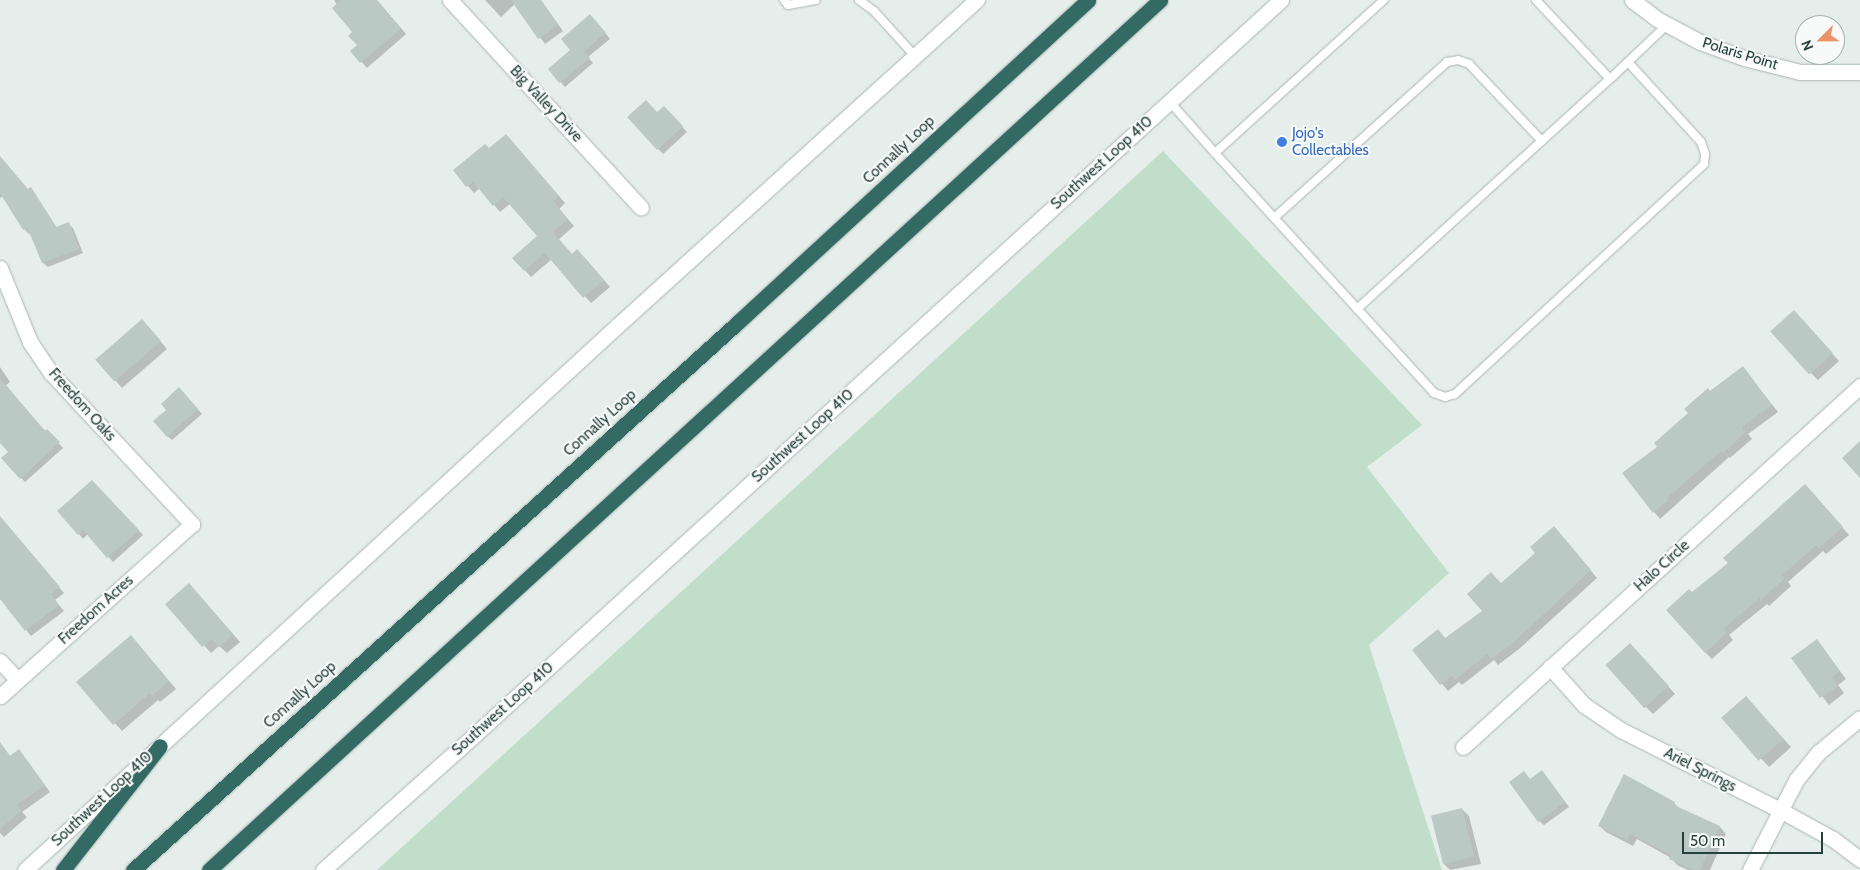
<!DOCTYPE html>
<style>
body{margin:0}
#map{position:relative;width:1860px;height:870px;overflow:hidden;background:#e6eeeb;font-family:Cabin,sans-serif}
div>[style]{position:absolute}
.green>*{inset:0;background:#c1decb}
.shadow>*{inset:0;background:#0003}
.building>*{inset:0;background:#bbc9c5;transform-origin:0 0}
.roads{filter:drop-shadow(0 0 1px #a9b6b3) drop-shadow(0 0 1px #a9b6b3)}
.lane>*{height:8px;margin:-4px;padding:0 4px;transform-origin:4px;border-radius:4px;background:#fff}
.street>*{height:15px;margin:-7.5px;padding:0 7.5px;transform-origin:7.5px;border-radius:7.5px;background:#fff}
.secondary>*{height:15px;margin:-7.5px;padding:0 7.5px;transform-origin:7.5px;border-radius:7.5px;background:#fff}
.highway>*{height:15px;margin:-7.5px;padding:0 7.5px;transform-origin:7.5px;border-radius:7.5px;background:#336a64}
.dots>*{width:14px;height:14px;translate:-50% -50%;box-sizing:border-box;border:2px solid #f7faf9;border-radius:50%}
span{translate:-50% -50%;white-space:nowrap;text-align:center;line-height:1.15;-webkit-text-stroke:4px #f7faf9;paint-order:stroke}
.street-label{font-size:15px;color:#26403b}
.shop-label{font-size:15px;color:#366cbe}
.left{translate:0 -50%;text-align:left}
.north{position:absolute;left:1795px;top:15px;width:50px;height:50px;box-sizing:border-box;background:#f7faf9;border:1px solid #a3b0ad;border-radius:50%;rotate:247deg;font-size:14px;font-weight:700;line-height:20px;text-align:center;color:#26403b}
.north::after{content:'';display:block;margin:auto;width:18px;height:22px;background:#ea9368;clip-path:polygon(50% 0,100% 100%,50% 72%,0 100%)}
.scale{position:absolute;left:1682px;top:832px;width:141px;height:22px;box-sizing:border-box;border:2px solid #26403b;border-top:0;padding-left:6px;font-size:15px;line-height:18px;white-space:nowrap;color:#26403b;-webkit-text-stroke:4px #f7faf9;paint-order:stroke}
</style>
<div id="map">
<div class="green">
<i style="clip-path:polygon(1163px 151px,1422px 425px,1367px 467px,1449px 573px,1369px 645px,1442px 870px,377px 870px)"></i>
</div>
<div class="shadow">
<i style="clip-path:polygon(334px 0,377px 0,406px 34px,367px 68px,352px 51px,359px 45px,354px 32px)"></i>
<i style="clip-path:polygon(485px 0,541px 0,563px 31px,545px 44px,515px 4px,501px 17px)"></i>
<i style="clip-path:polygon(595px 20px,610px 39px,588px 57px,593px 63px,565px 87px,549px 69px,572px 50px)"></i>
<i style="clip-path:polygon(664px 107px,687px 132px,663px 154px,629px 118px,657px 114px)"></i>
<i style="clip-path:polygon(513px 143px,565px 203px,559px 209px,574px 226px,558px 240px,572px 255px,584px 257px,610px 287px,591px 303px,552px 259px,531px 277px,514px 258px,539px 236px,511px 203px,500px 212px,480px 188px,474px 193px,455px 171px,489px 150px)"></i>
<i style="clip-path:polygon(0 157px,28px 190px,31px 189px,35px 194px,57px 228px,68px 224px,73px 228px,83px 253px,48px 267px,43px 263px,31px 233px,29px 234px,24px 229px,3px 196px,0 198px)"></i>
<i style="clip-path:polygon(1801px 319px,1839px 361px,1818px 380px,1811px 373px)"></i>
<i style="clip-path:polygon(149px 328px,167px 349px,122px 388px,97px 360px)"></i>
<i style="clip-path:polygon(0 367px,10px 382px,5px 386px,46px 432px,47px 430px,63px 448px,25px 482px,3px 459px,10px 452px,0 441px)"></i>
<i style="clip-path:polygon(1743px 368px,1778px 412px,1748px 434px,1752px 439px,1730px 458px,1729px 457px,1660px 519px,1654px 512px,1659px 447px,1710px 392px)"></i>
<i style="clip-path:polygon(184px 394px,202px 414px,172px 440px,167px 436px)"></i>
<i style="clip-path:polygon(92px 481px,143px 535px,113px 562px,88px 534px,83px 539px,79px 534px)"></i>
<i style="clip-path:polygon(1812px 492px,1849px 535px,1826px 554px,1823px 551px,1788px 582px,1791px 586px,1769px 606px,1767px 604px,1729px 635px,1733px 640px,1712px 659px,1705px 652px,1692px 594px)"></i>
<i style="clip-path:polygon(0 517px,64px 593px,55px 600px,64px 611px,31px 636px,2px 600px,0 600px)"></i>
<i style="clip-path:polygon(1560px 534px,1597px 578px,1519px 649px,1498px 665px,1494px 660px,1462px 685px,1459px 682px,1448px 691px,1414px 650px,1446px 639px,1484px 611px,1501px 585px)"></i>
<i style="clip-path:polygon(196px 592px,240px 642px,227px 653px,219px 646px,211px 653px,166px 604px)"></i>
<i style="clip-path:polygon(1817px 641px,1846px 679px,1838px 685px,1844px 693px,1829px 705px,1793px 658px)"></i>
<i style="clip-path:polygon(138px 644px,176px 689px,160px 702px,158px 700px,122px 731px,78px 682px)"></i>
<i style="clip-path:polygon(1637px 652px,1675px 694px,1653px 714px,1646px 707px)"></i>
<i style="clip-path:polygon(1753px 705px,1791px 747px,1769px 767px,1724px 718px)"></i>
<i style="clip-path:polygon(5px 750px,11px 757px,19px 751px,50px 792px,22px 812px,27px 817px,4px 837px,0 833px,0 754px)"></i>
<i style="clip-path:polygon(1546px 776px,1569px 807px,1544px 825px,1539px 821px,1531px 780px)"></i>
<i style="clip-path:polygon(1674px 803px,1681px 810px,1720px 827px,1726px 834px,1710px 870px,1688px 870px,1677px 865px,1671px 858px,1637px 839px,1633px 846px,1606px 832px,1600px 826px)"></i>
<i style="clip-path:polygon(1462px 809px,1469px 816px,1481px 864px,1450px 870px,1444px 864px)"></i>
</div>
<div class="building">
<i style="clip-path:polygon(341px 0,376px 0,401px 28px,360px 63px,350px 51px,357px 45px,348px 36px,352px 32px,332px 8px)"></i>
<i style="clip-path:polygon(511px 0,541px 0,558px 25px,538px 39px)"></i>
<i style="clip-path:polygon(590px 14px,606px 33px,584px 51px,590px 58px,559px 83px,548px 69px,570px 50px,561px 39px)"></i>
<i style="clip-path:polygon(646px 100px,657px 112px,664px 106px,683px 126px,657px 150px,627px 117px)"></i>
<i style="clip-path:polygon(506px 134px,559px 196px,553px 201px,568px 219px,553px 232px,572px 254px,577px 249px,604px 280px,583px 298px,545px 253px,524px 271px,512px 258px,537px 236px,503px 197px,493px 206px,473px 182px,466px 187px,453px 170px,485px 144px,489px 148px)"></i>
<i style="clip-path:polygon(0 156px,28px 189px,31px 187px,56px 227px,69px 222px,79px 249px,42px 263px,27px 227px,23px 230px,0 193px)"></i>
<i style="left:1794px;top:310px;width:58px;height:32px;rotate:48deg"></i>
<i style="left:142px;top:319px;width:29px;height:62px;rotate:49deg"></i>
<i style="clip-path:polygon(1743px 366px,1772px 405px,1742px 427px,1746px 432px,1723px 453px,1721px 451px,1667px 498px,1669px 500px,1653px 513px,1622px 473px,1657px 447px,1654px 443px,1688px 413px,1684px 409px,1708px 388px,1710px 391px)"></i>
<i style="clip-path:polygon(0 378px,45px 431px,47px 429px,60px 442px,20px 479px,1px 458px,8px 452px,0 443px)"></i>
<i style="clip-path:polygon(179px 387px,198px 409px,167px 437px,153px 421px,166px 410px,161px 404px)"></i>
<i style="clip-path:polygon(1860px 441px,1860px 478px,1842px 458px)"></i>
<i style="clip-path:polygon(92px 480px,139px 530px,107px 558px,83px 530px,78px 535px,57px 511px)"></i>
<i style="clip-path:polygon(1805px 484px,1843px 527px,1819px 548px,1816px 545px,1782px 575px,1785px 578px,1761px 600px,1760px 598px,1724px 628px,1727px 632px,1705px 653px,1666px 610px,1689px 589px,1692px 592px,1728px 563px,1723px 558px)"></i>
<i style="clip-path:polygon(0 516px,60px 587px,51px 594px,59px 605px,25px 631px,0 599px)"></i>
<i style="clip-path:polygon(1554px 526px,1591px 570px,1513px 643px,1491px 659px,1487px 654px,1455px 680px,1452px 676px,1440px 685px,1412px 650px,1438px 629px,1445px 638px,1482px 611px,1467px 594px,1491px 572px,1501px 583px,1535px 553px,1530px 547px)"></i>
<i style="clip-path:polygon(189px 583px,233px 634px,219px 647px,212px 639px,202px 647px,165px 604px)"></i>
<i style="clip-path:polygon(131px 635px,169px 681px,152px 696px,150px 693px,113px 725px,76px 682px)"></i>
<i style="clip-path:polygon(1817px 639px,1840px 671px,1832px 677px,1838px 686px,1820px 698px,1791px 658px)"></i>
<i style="left:1630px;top:643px;width:58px;height:33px;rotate:48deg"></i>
<i style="left:1746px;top:696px;width:57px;height:33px;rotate:49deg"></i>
<i style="clip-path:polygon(0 742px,10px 756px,19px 749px,45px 785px,17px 805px,22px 810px,0 829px)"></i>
<i style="clip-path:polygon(1542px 770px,1565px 802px,1538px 822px,1509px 782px,1524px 771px,1530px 779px)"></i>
<i style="clip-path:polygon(1624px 774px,1675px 802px,1674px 805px,1720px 826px,1700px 870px,1693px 870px,1669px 859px,1671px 855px,1630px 834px,1627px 840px,1598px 826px)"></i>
<i style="left:1462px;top:808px;width:50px;height:32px;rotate:76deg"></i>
</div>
<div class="roads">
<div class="lane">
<i style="left:784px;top:0;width:6px;rotate:51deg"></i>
<i style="left:788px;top:5px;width:28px;rotate:-10deg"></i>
<i style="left:859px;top:0;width:19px;rotate:36deg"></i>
<i style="left:874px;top:11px;width:61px;rotate:47.7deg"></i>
<i style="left:1536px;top:0;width:108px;rotate:46.9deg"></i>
<i style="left:1610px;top:79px;width:79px;rotate:-43.5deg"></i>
<i style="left:1170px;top:102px;width:68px;rotate:48.6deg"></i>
<i style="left:1215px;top:153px;width:228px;rotate:-42.2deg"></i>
<i style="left:1215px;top:153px;width:325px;rotate:47.6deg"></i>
<i style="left:1434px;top:393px;width:12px;rotate:20deg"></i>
<i style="left:1445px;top:397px;width:10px;rotate:-17deg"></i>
<i style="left:1455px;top:394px;width:339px;rotate:-42.7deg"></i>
<i style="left:1704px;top:164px;width:10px;rotate:-84deg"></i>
<i style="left:1705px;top:154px;width:13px;rotate:-108deg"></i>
<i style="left:1701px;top:142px;width:108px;rotate:-132.4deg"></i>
<i style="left:1274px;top:218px;width:233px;rotate:-42deg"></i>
<i style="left:1447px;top:62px;width:11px;rotate:-10deg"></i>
<i style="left:1458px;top:60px;width:12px;rotate:20deg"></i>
<i style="left:1469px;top:64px;width:106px;rotate:46.5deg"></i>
<i style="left:1357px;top:309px;width:342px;rotate:-42.3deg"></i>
</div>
<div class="street">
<i style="left:450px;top:0;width:282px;rotate:47.4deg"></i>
<i style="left:1632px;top:0;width:31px;rotate:37deg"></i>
<i style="left:1657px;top:19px;width:49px;rotate:28.1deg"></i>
<i style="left:1700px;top:42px;width:47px;rotate:20deg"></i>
<i style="left:1744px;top:58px;width:58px;rotate:14deg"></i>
<i style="left:1800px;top:72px;width:60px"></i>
<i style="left:0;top:268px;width:80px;rotate:67.9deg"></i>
<i style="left:30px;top:342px;width:37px;rotate:56deg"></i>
<i style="left:51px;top:373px;width:207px;rotate:47deg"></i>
<i style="left:192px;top:524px;width:258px;rotate:138.1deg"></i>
<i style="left:0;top:661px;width:26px;rotate:47deg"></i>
<i style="left:1550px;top:667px;width:51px;rotate:48.2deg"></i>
<i style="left:1584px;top:705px;width:45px;rotate:34deg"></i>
<i style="left:1621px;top:730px;width:178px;rotate:26.7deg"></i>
<i style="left:1780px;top:810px;width:60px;rotate:28.7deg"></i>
<i style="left:1833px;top:839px;width:34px;rotate:37deg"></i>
<i style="left:1463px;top:747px;width:537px;rotate:-42.28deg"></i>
<i style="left:1750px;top:870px;width:101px;rotate:-62.9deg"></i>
<i style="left:1796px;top:780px;width:36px;rotate:-51deg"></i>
<i style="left:1819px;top:752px;width:53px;rotate:-39.7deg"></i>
</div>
<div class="secondary">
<i style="left:25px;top:870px;width:804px;rotate:-42.58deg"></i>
<i style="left:617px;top:326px;width:486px;rotate:-42.2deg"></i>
<i style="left:323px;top:870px;width:182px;rotate:-41.7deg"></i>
<i style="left:459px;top:749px;width:1112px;rotate:-42.34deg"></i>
</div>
<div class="highway">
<i style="left:63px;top:870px;width:157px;rotate:-52deg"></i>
<i style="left:133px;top:870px;width:815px;rotate:-42.16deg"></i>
<i style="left:737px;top:323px;width:477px;rotate:-42.6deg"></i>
<i style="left:209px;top:870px;width:1289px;rotate:-42.45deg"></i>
</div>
</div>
<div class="dots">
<i style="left:1282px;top:142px;background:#3f7fe0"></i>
</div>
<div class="street-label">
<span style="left:1740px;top:54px;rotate:17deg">Polaris Point</span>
<span style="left:546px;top:104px;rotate:47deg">Big Valley Drive</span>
<span style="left:899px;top:150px;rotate:-43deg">Connally Loop</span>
<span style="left:1102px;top:163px;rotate:-42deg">Southwest Loop 410</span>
<span style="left:82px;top:405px;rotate:48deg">Freedom Oaks</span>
<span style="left:600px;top:423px;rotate:-42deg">Connally Loop</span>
<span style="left:803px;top:436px;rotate:-42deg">Southwest Loop 410</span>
<span style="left:1662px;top:566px;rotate:-42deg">Halo Circle</span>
<span style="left:96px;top:610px;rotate:-42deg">Freedom Acres</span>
<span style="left:300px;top:695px;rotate:-42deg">Connally Loop</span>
<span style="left:503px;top:709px;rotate:-42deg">Southwest Loop 410</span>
<span style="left:1700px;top:770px;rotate:27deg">Ariel Springs</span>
<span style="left:102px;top:799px;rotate:-43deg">Southwest Loop 410</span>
</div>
<div class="shop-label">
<span class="left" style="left:1292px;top:142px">Jojo's<br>Collectables</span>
</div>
<div class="north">N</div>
<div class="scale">50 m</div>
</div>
